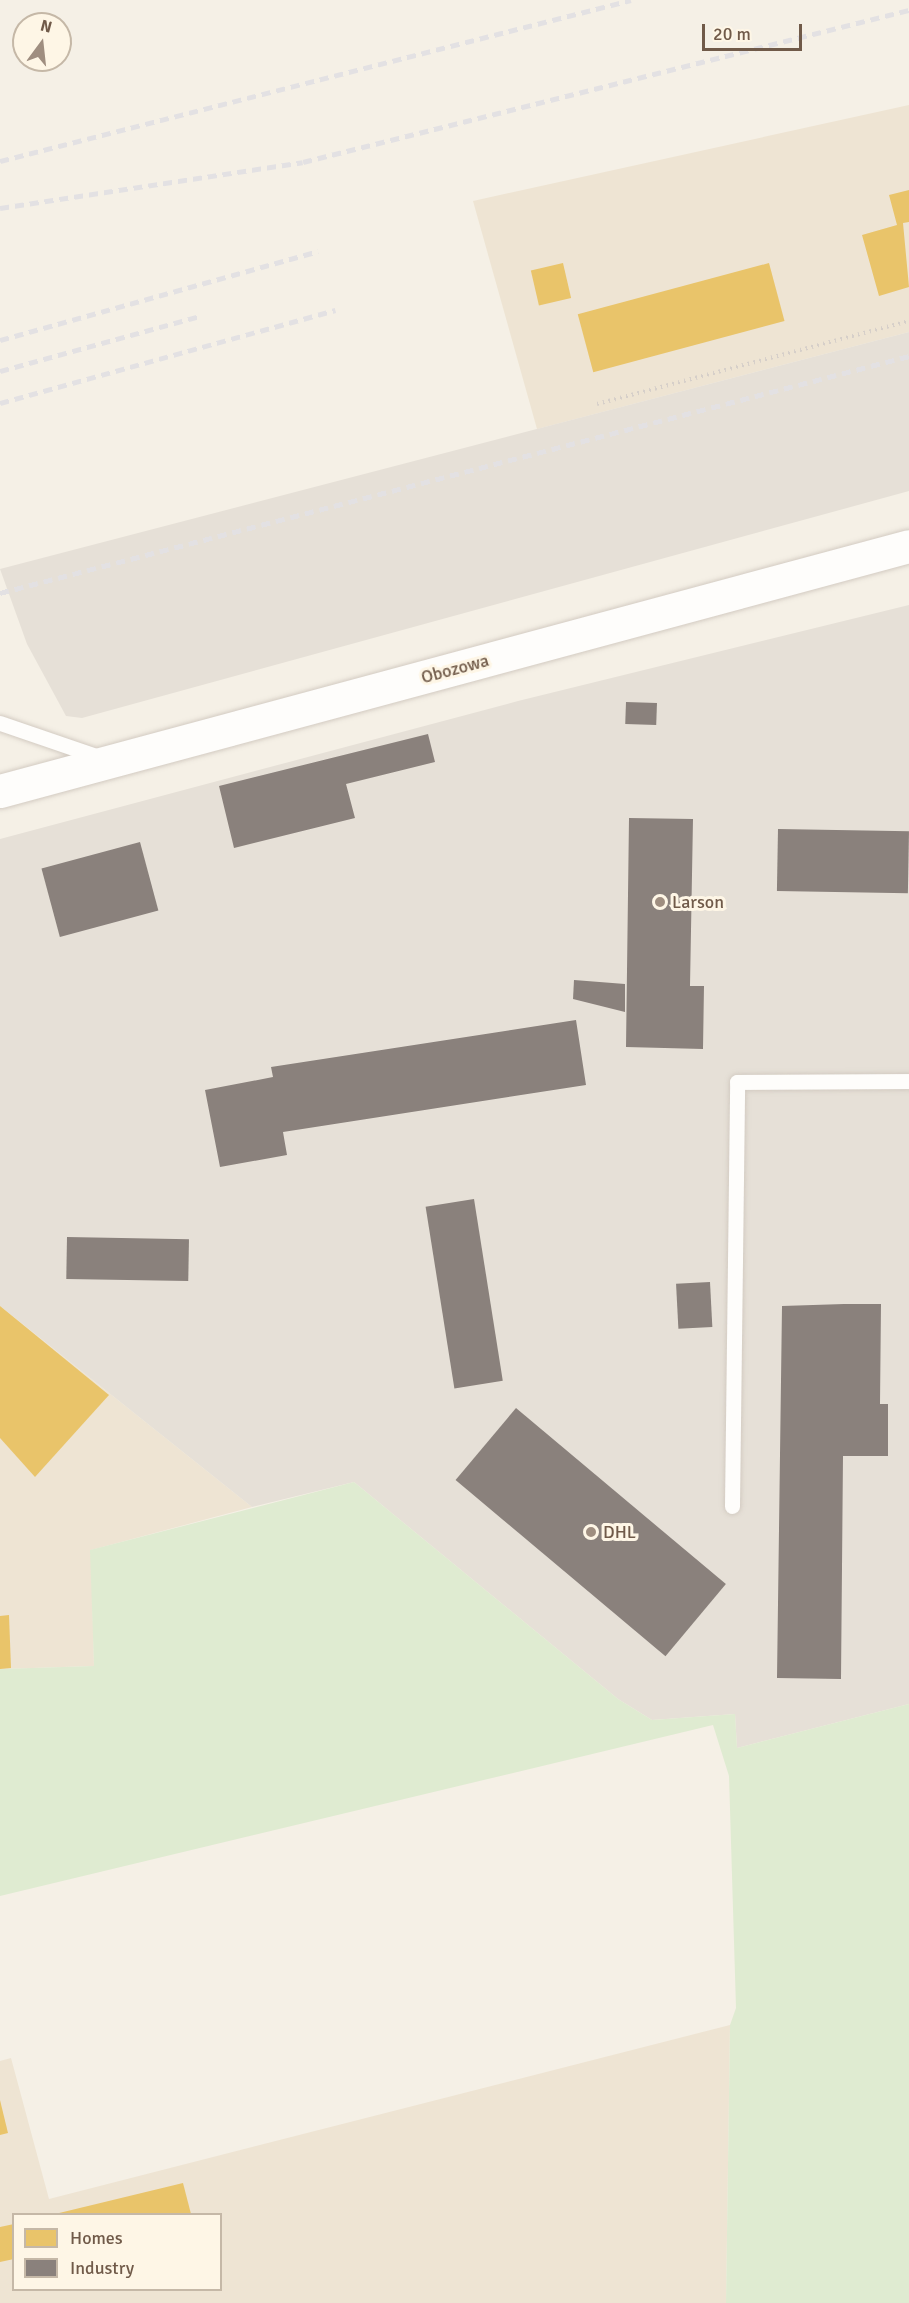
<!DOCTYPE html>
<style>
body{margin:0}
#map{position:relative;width:909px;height:2303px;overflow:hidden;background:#f5f0e6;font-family:Signika,sans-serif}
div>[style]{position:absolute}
.residential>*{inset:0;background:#eee4d3}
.industrial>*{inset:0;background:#e6e0d7}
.green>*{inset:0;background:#dfebd1}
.homes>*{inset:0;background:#e9c46a;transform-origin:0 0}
.industry>*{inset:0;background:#8a817c;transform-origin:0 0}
.path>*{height:4px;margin-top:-2px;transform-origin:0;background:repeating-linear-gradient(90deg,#d6cfc9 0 1.5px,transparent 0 6px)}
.roads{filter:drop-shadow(0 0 2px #d3cbc2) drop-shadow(0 0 2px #d3cbc2)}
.service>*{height:15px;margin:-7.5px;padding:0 7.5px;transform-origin:7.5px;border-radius:7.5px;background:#fefdfb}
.tertiary>*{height:33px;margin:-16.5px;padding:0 16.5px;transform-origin:16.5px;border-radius:16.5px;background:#fefdfb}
.rail>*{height:4.5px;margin-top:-2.25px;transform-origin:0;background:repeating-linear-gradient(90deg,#e3e1e3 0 9px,transparent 0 15px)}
.dots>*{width:16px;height:16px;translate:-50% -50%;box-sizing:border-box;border:3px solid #fef6e6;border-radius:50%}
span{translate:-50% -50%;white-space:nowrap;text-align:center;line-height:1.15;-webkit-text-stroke:6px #fef6e6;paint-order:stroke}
.street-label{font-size:18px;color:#705a49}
.poi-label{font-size:18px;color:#705a49}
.left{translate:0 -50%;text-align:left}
.legend{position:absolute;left:12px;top:2213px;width:210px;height:78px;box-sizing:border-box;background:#fef6e6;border:2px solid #c5b8a7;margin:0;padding:8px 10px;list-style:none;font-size:18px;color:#705a49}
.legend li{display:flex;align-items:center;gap:12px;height:30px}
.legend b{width:30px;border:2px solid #c5b8a7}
.north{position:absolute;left:12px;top:12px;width:60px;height:60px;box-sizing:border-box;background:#fef6e6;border:2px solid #c5b8a7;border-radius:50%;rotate:15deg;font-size:16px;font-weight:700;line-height:24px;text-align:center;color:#705a49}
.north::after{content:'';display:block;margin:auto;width:21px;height:27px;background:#9f8e80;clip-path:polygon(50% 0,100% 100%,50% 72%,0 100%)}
.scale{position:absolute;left:702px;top:24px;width:100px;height:27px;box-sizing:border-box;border:3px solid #705a49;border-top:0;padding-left:8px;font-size:18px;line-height:21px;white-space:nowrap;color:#705a49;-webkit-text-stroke:4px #fef6e6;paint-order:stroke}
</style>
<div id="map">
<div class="residential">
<i style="clip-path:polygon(909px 105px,909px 332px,537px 429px,473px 201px)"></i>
<i style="clip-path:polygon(0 1306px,252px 1507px,91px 1550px,94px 1666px,0 1669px)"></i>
<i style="clip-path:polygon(evenodd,730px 2025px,726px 2303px,0 2303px,0 2061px,11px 2058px,49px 2199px,730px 2025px,14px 2214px,220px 2214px,220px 2290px,14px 2290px,14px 2214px)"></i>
</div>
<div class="industrial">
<i style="clip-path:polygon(909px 332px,909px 491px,82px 718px,66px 716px,27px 644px,0 569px)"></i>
<i style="clip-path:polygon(909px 605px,909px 1704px,737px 1748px,735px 1714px,652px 1720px,618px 1699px,354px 1482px,252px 1507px,0 1306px,0 839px,518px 701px)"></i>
</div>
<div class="green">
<i style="clip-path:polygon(354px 1482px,618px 1699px,652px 1720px,735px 1714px,737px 1748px,909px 1704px,909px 2303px,726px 2303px,730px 2025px,736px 2008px,729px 1776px,713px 1725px,0 1896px,0 1669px,94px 1666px,90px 1550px)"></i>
</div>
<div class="homes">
<i style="clip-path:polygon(909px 190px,909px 222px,903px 223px,909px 287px,879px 296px,862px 235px,897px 225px,889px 195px)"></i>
<i style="left:563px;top:263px;width:36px;height:33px;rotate:77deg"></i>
<i style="left:769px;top:263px;width:60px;height:198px;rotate:75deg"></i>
<i style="clip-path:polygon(0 1306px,109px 1395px,35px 1477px,0 1438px)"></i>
<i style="clip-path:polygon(9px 1615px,11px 1668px,0 1669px,0 1616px)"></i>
<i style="clip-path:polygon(0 2100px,8px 2133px,0 2135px)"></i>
<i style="clip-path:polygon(183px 2183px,191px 2214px,55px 2214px)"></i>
<i style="clip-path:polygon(14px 2224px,14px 2259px,0 2262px,0 2227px)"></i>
</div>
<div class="industry">
<i style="left:626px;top:702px;width:31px;height:22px;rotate:2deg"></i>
<i style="clip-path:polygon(428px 734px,435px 762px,346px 784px,355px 818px,234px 848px,219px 786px)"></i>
<i style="clip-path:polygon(629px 818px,693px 819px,690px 986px,704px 986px,703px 1049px,626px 1047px)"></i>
<i style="left:778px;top:829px;width:131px;height:62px;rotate:1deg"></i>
<i style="left:140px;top:842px;width:71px;height:102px;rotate:75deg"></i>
<i style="clip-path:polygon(574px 980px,625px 984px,625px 1012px,573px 999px)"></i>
<i style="clip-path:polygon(576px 1020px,586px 1085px,283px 1132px,287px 1155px,220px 1167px,205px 1090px,273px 1077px,271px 1067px)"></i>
<i style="left:474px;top:1199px;width:184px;height:49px;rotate:81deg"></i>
<i style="left:67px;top:1237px;width:122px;height:42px;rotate:1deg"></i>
<i style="left:710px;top:1282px;width:45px;height:34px;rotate:87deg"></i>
<i style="clip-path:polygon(844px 1304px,881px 1304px,880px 1404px,888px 1404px,888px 1456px,843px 1456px,841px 1679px,777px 1678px,782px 1306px)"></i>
<i style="left:516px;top:1408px;width:274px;height:94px;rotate:40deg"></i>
</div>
<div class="path">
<i style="left:597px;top:404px;width:323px;rotate:-14.9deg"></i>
</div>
<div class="roads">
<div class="service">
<i style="left:0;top:723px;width:108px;rotate:18.9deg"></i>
<i style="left:732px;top:1506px;width:424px;rotate:-89.3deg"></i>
<i style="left:737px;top:1082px;width:172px;rotate:-0.3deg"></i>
</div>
<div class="tertiary">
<i style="left:0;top:791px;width:941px;rotate:-15.08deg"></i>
</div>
</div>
<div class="rail">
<i style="left:0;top:161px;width:651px;rotate:-14.31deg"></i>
<i style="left:0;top:208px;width:306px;rotate:-8.6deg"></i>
<i style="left:303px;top:162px;width:625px;rotate:-14.08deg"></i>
<i style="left:0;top:340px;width:330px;rotate:-15.6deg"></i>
<i style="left:0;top:371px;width:206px;rotate:-15.4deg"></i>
<i style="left:0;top:403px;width:348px;rotate:-15.5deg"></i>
<i style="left:0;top:593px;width:939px;rotate:-14.61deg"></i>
</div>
<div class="dots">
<i style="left:660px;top:902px;background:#9f8e80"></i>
<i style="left:591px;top:1532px;background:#9f8e80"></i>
</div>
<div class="street-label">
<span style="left:455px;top:669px;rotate:-15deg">Obozowa</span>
</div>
<div class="poi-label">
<span class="left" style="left:672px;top:902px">Larson</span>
<span class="left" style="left:603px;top:1532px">DHL</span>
</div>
<ul class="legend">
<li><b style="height:16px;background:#e9c46a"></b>Homes</li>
<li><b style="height:16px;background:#8a817c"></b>Industry</li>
</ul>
<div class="north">N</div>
<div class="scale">20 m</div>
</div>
